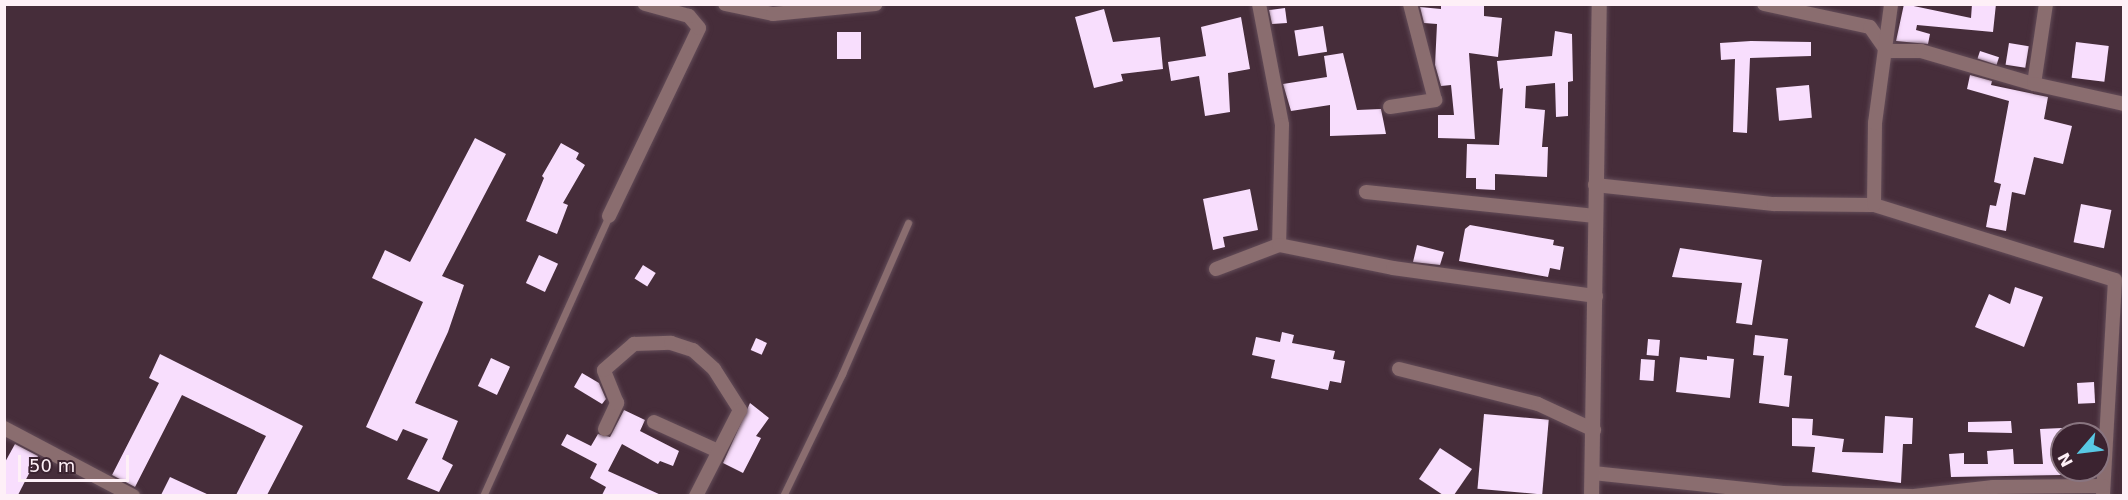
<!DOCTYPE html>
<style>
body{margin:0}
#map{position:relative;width:2128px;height:500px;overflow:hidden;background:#462d3a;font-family:"DejaVu Sans",sans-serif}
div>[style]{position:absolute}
.building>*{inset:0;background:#f8defd;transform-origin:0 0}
.roads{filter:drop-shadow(0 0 2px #634c58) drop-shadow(0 0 2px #634c58)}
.service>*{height:7px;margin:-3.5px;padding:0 3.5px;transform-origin:3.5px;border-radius:3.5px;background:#8a6d6f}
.minor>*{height:14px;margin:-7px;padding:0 7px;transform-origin:7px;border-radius:7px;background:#8a6d6f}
.tertiary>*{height:15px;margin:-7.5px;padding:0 7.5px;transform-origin:7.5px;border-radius:7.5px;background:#8a6d6f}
span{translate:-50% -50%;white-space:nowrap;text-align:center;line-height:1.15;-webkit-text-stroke:6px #3b2330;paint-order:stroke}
.frame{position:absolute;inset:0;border:6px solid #fef0f7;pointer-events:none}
.north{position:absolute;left:2050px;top:422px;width:60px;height:60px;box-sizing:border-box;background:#3b2330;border:2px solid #897580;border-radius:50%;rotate:242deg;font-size:16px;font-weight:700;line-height:24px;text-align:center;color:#fef0f7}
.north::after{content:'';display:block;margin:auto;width:21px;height:27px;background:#58c8e4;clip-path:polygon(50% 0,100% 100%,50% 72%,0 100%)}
.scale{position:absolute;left:18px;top:455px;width:111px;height:27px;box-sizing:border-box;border:3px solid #fef0f7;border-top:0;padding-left:8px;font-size:18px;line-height:21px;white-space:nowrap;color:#fef0f7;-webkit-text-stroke:4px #3b2330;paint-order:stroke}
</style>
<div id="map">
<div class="building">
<i style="clip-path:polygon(1441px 4px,1484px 4px,1484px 16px,1502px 18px,1498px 57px,1469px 53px,1475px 139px,1438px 138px,1438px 115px,1454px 115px,1451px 85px,1441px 86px,1435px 65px,1437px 24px,1424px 23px,1420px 7px,1441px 9px)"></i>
<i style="clip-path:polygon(1904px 4px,1971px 18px,1972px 4px,1996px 4px,1993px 32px,1917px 25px,1916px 30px,1930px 34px,1928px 44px,1896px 41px)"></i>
<i style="clip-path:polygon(1285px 8px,1287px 23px,1272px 24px,1269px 10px)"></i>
<i style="clip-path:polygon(1104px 9px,1113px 42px,1160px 37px,1163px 69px,1121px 74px,1123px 81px,1094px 88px,1075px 17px)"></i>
<i style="clip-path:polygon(1241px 17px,1250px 69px,1228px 73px,1230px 112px,1205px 116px,1199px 76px,1171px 81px,1168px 62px,1206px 56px,1201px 27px)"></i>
<i style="left:1323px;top:26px;width:26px;height:29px;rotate:81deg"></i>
<i style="clip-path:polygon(1555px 31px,1572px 34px,1573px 81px,1568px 82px,1568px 116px,1556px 117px,1555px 83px,1526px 86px,1525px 108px,1545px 110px,1542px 147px,1548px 147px,1547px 177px,1495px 174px,1495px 190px,1476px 189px,1476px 178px,1466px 178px,1467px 144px,1499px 145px,1503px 88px,1500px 89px,1497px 61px,1552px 56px)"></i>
<i style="left:837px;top:32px;width:24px;height:27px"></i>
<i style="clip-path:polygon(1751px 41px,1811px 42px,1811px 56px,1750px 58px,1747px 133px,1733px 132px,1735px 59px,1721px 60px,1720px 43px)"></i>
<i style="left:2076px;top:42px;width:33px;height:36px;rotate:7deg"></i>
<i style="left:2009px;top:43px;width:20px;height:22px;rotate:9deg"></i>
<i style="left:1980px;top:51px;width:20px;height:8px;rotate:18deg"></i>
<i style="clip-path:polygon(1343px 53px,1357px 110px,1381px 109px,1386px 134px,1330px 136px,1330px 105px,1291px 111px,1283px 84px,1327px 77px,1324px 56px)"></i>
<i style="clip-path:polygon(1970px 75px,1992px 81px,1991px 85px,2048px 97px,2044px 119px,2072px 126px,2063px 164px,2034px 157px,2025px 195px,2012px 192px,2006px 231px,1986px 227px,1990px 205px,1996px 206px,2001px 184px,1994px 182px,2009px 101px,1967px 89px)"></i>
<i style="left:1809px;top:85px;width:33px;height:33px;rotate:85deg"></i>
<i style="clip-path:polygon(475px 138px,506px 154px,442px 276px,464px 285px,448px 332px,415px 403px,458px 421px,442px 459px,453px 465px,439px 492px,407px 479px,428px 439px,403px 429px,397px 441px,366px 427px,423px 302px,372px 278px,385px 250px,410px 262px)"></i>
<i style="clip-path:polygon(561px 143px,579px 153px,576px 159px,585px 165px,563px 203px,568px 205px,557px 234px,526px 221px,544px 178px,542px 176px)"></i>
<i style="clip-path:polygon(1250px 189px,1258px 230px,1223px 237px,1225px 247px,1213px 250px,1203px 199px)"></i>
<i style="left:2081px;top:204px;width:31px;height:39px;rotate:11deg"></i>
<i style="clip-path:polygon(1470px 225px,1554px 240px,1553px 245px,1564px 247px,1560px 270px,1550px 268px,1548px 277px,1459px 261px,1465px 229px)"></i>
<i style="clip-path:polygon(1417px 245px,1444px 252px,1440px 265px,1413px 262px)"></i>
<i style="clip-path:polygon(1680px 248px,1762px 260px,1752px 325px,1736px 323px,1742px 283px,1672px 277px)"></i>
<i style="left:539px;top:255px;width:21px;height:31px;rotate:25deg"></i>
<i style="left:643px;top:265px;width:15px;height:16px;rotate:32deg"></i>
<i style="clip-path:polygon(2015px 287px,2043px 297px,2024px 347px,1975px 327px,1989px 294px,2010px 304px)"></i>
<i style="clip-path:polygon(1282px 332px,1294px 335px,1292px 343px,1335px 351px,1333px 359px,1345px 361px,1341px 383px,1330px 381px,1328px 390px,1271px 378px,1275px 360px,1252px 355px,1256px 337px,1280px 342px)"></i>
<i style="clip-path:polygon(1755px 335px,1788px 339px,1784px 375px,1792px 376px,1789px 407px,1759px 403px,1764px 356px,1753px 355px)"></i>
<i style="left:756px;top:338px;width:12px;height:13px;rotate:24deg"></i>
<i style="left:1648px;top:339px;width:12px;height:16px;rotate:5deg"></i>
<i style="clip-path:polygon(160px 354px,303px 426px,267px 495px,236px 495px,266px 436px,182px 395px,135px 487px,112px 475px,159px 383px,149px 378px)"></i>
<i style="clip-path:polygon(1707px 356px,1734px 359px,1730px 398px,1676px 392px,1680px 357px,1707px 360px)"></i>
<i style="left:491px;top:358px;width:21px;height:31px;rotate:25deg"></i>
<i style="left:1641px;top:359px;width:14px;height:21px;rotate:4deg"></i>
<i style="clip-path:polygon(582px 373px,599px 383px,606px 399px,602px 404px,574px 387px)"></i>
<i style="left:2094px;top:382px;width:21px;height:17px;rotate:87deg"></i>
<i style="clip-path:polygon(750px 403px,769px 418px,756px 436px,761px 438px,743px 473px,723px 463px)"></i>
<i style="clip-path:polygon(624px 410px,645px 420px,640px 431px,679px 451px,673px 466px,660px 461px,658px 464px,622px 444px,608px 471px,661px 495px,602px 495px,606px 487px,590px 478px,597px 464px,561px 445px,567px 434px,591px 446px,598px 434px,610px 437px)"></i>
<i style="left:1484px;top:414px;width:65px;height:75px;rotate:5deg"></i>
<i style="clip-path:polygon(1885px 416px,1913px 418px,1912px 444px,1903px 444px,1901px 483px,1812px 472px,1815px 447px,1792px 446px,1792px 418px,1813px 419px,1812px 435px,1844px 439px,1842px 452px,1883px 453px)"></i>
<i style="clip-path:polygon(2011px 421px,2012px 433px,1968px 432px,1968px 422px)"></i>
<i style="clip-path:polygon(2062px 428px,2062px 475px,1951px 477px,1949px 454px,1964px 453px,1964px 464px,1988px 464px,1987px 451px,2013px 449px,2014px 464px,2043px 464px,2040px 429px)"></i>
<i style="clip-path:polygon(15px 444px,38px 456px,18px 495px,4px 495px,4px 464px)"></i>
<i style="clip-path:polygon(1440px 448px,1472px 469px,1454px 495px,1443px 495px,1419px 479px)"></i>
<i style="clip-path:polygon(170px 477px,209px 495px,161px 495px)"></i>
</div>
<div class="roads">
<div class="service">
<i style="left:483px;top:496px;width:307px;rotate:-65.8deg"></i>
<i style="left:783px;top:496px;width:136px;rotate:-64.2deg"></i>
<i style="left:842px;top:374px;width:165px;rotate:-66.4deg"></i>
</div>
<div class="minor">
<i style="left:725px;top:4px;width:49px;rotate:11.8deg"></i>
<i style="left:773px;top:14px;width:103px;rotate:-5.5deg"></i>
<i style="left:1259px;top:4px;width:123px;rotate:79.2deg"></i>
<i style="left:1282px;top:125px;width:120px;rotate:91.4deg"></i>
<i style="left:1764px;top:4px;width:108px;rotate:12.2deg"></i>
<i style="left:1870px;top:27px;width:29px;rotate:55deg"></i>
<i style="left:1887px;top:51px;width:34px"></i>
<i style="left:1921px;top:51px;width:118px;rotate:16.3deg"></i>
<i style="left:2034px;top:84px;width:81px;rotate:-81.5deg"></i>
<i style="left:2034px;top:84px;width:92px;rotate:12.5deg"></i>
<i style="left:1390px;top:107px;width:46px;rotate:-8.8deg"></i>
<i style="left:1435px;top:100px;width:99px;rotate:-104.6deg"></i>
<i style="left:1595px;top:185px;width:180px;rotate:6.1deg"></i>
<i style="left:1774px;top:204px;width:100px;rotate:0.6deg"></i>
<i style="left:1874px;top:205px;width:252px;rotate:17.3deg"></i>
<i style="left:2115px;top:280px;width:216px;rotate:93.2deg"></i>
<i style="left:1366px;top:192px;width:228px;rotate:6deg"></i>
<i style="left:1874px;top:205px;width:82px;rotate:-89.3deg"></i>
<i style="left:1875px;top:123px;width:120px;rotate:-82.3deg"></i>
<i style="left:609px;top:216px;width:208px;rotate:-64.4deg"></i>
<i style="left:699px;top:28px;width:16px;rotate:-130deg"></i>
<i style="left:689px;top:16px;width:46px;rotate:-164.7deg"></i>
<i style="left:1216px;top:269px;width:67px;rotate:-20.9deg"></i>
<i style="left:1279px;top:245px;width:116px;rotate:11.4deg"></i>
<i style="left:1393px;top:268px;width:205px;rotate:7.9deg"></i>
<i style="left:1399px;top:369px;width:143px;rotate:14.1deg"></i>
<i style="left:1538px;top:404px;width:62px;rotate:24.9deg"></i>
<i style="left:654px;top:422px;width:70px;rotate:24.4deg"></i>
<i style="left:4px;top:428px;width:146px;rotate:27.8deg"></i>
<i style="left:605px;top:429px;width:29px;rotate:-65deg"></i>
<i style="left:617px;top:403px;width:35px;rotate:-112deg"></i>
<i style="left:604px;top:370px;width:40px;rotate:-41deg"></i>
<i style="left:634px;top:344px;width:37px;rotate:-2deg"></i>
<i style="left:671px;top:343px;width:23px;rotate:18deg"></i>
<i style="left:693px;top:350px;width:28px;rotate:42deg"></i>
<i style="left:714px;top:369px;width:49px;rotate:57.6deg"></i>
<i style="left:740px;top:410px;width:97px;rotate:117.1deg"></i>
<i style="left:1593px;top:473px;width:191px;rotate:6deg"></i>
<i style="left:1783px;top:493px;width:129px;rotate:1.3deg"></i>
<i style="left:1914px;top:496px;width:80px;rotate:-6.5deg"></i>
<i style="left:1993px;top:487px;width:110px;rotate:-0.5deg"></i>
</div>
<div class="tertiary">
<i style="left:1591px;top:496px;width:492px;rotate:-89.1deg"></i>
</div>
</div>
<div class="frame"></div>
<div class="north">N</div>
<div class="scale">50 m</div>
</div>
